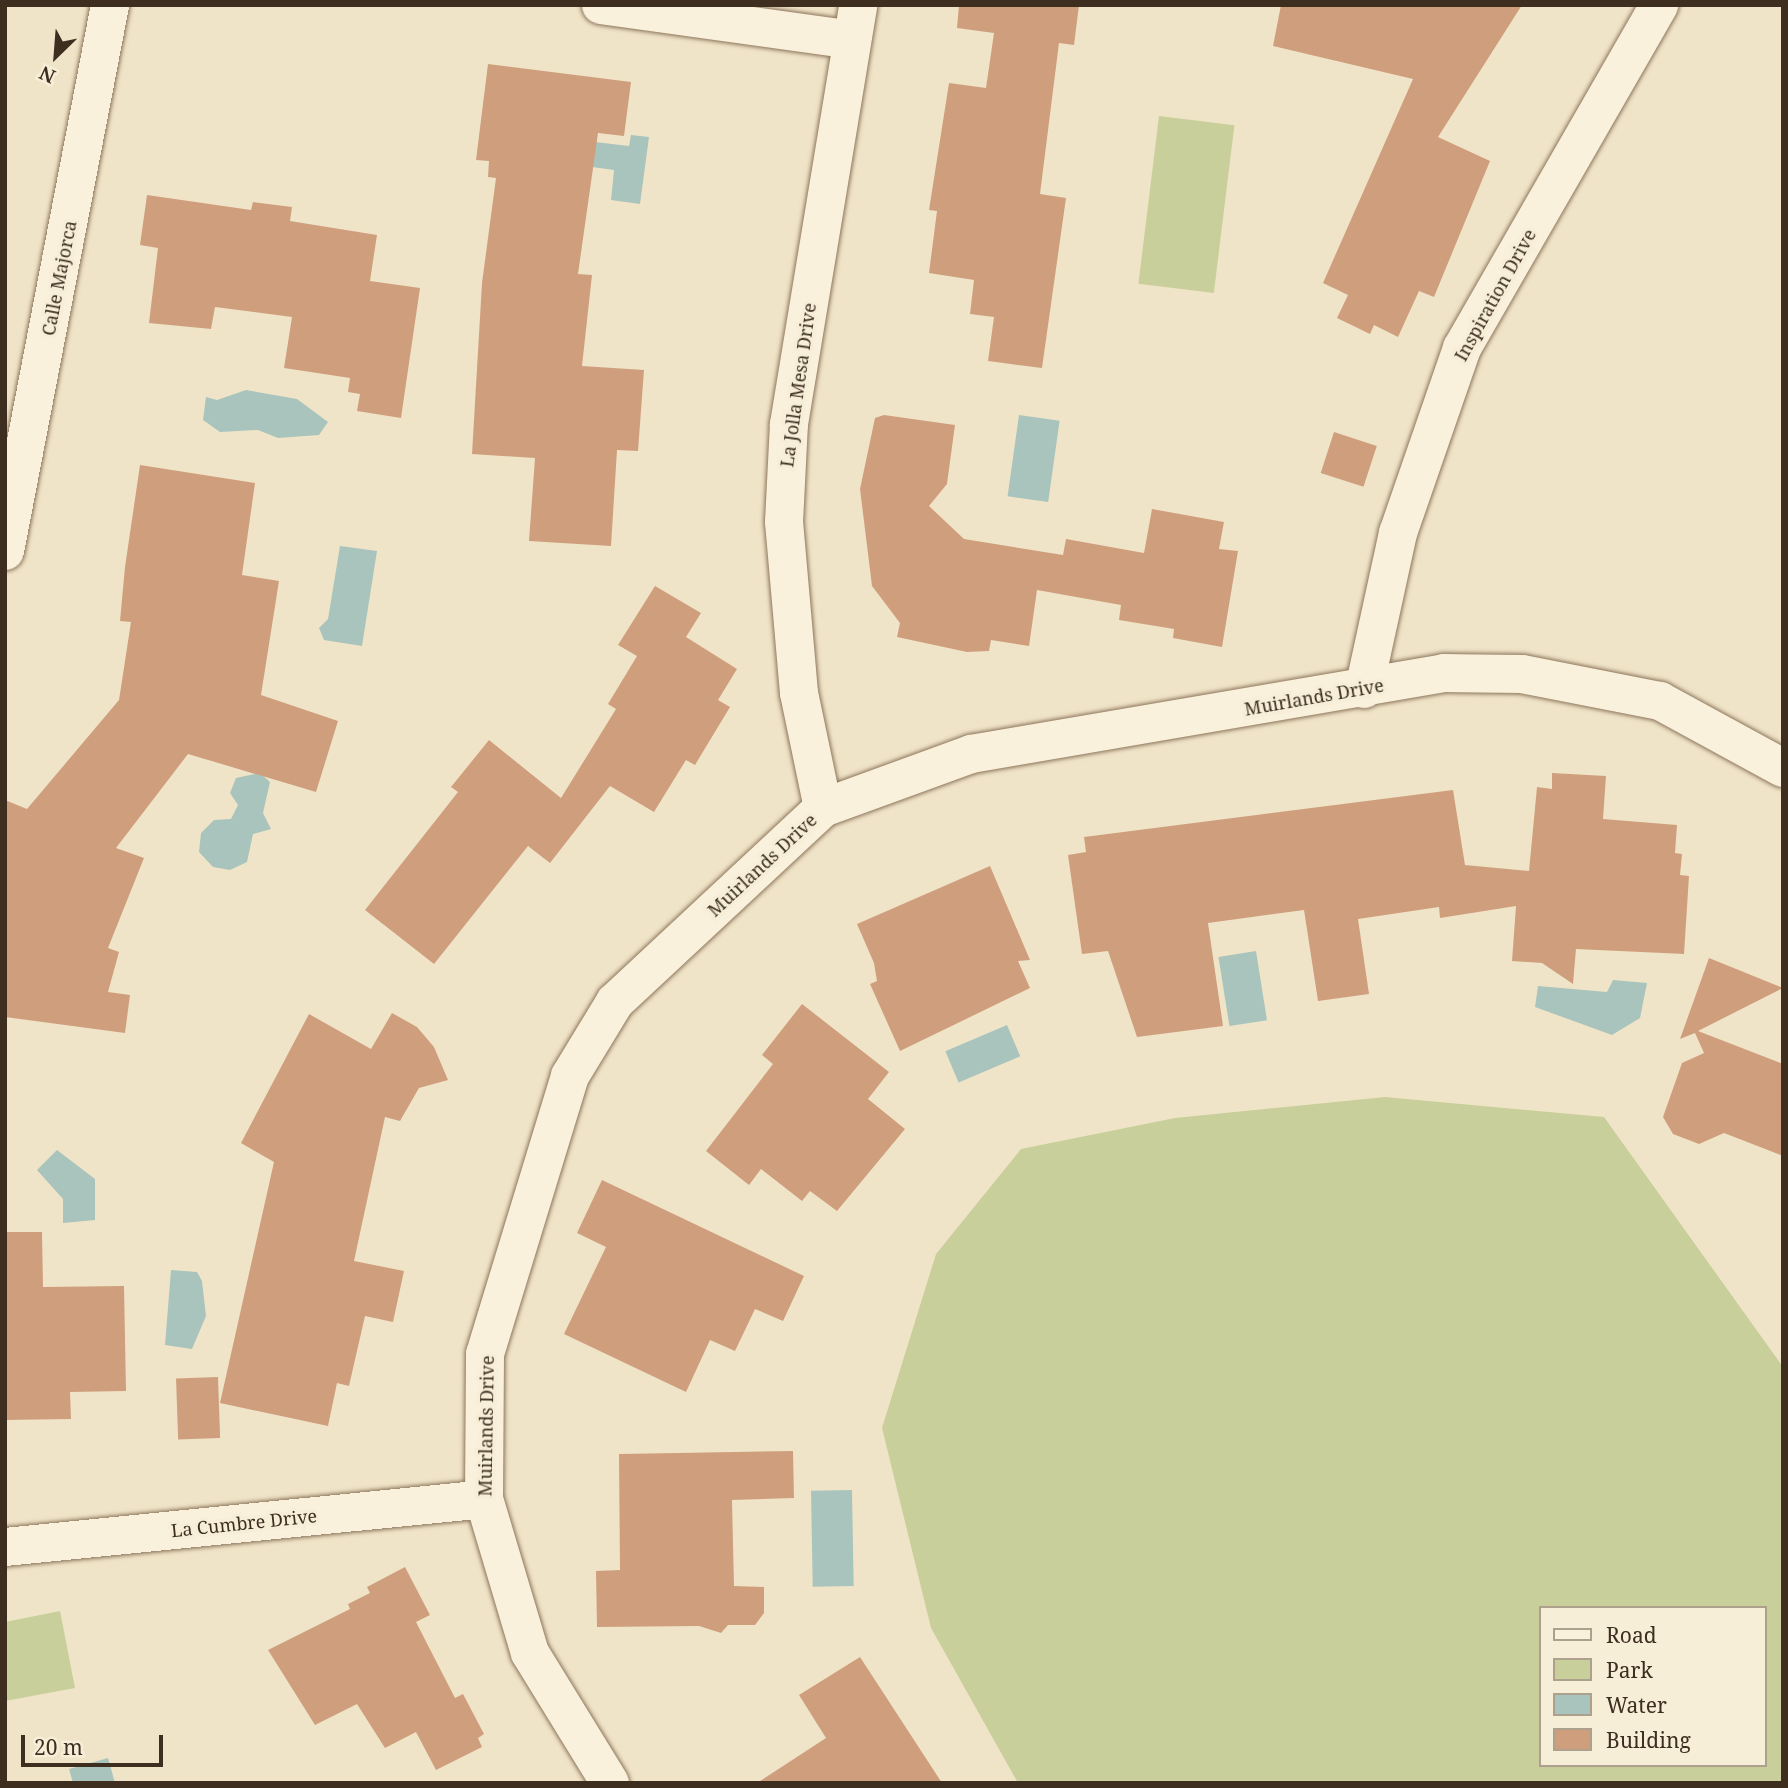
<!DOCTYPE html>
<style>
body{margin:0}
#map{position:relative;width:1788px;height:1788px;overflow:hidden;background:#f0e4c8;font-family:"Noto Serif",serif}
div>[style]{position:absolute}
.green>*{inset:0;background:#c9cf9b;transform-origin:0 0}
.water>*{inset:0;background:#a9c4bc;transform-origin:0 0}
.building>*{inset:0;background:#cf9f7d;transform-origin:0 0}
.roads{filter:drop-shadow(0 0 2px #8d765c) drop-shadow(0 0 2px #8d765c)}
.minor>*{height:38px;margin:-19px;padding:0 19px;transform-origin:19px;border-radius:19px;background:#faf1dc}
span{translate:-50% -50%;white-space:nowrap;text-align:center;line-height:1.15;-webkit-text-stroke:7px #f7eed8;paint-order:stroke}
.street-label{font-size:18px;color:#3d2e20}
.frame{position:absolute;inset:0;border:7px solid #3d2e20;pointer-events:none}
.legend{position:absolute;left:1539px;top:1606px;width:228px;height:161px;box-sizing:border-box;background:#f7eed8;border:2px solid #ada18e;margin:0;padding:9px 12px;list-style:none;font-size:21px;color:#3d2e20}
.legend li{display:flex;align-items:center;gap:14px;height:35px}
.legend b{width:35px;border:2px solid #ada18e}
.north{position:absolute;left:21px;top:21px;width:70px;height:70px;-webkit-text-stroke:5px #f7eed8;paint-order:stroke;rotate:205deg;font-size:19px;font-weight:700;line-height:28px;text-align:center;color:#3d2e20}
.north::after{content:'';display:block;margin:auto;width:24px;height:32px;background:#3d2e20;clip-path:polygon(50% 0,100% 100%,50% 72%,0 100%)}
.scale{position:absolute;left:21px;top:1735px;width:142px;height:32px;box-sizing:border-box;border:4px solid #3d2e20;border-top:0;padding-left:9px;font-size:21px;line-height:24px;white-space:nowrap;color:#3d2e20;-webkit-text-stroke:5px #f7eed8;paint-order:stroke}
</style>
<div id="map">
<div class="green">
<i style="left:1159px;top:116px;width:76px;height:169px;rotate:7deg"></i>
<i style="clip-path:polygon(evenodd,1385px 1097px,1604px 1117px,1783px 1367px,1783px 1783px,1018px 1783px,931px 1628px,882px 1428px,936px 1254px,1021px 1149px,1175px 1118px,1385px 1097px,1541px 1608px,1765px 1608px,1765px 1765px,1541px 1765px,1541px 1608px)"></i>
<i style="clip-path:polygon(60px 1611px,75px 1688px,5px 1701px,5px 1622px)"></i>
</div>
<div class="water">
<i style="clip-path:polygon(631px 135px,649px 137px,640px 204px,611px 200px,614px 170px,592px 167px,595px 142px,629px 146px)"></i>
<i style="clip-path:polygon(246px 390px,297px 399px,328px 422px,319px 435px,278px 438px,258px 430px,220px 432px,203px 420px,206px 397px,217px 400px)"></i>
<i style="left:1019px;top:415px;width:41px;height:82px;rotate:8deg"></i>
<i style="clip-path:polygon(340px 546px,377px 551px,362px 646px,324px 640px,319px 628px,328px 619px)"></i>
<i style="clip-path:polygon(260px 773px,270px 782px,263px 813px,271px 829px,253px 834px,247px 862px,230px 870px,213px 867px,199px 852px,201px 833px,214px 820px,231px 819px,238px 805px,230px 793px,236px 778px)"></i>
<i style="left:1256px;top:951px;width:70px;height:38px;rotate:81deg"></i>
<i style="clip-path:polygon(1613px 980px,1647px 983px,1640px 1018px,1612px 1035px,1535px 1007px,1538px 986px,1607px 992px)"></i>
<i style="left:1007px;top:1025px;width:34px;height:67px;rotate:67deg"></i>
<i style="clip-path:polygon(57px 1150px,95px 1179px,95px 1220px,63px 1223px,63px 1199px,37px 1170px)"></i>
<i style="clip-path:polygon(171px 1270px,197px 1272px,202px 1281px,206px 1316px,192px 1349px,165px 1345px)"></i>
<i style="left:852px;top:1490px;width:96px;height:41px;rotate:89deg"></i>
<i style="clip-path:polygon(108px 1758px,115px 1783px,73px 1783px,69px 1769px)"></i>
</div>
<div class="building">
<i style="clip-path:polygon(959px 5px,1079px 5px,1074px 45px,1059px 43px,1040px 194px,1066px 198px,1042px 368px,988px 361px,994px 317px,970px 314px,974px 280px,929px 273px,937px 211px,929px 210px,949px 83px,986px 88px,994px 33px,957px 28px)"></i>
<i style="clip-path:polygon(1281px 5px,1522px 5px,1438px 137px,1490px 161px,1434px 297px,1419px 291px,1398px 337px,1374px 325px,1370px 334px,1337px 318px,1348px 295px,1323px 283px,1413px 79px,1273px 46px)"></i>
<i style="clip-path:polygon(488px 64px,631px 82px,624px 136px,598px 133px,578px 274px,592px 275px,582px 366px,644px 370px,638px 451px,617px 450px,611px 546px,529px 541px,535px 458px,472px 454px,482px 283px,496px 178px,488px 177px,489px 161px,476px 160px)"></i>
<i style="clip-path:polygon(147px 195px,251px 210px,253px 202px,292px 207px,290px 221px,377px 235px,370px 281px,420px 288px,401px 418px,357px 411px,360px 394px,348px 392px,350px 378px,284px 368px,292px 317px,215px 307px,211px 329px,149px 323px,158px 248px,140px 245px)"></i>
<i style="clip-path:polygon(884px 415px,955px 425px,947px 484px,929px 506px,964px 539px,1063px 555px,1066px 539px,1144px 553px,1152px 509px,1224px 522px,1219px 549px,1238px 551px,1222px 647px,1173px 638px,1174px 629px,1119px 620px,1121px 605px,1037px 590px,1029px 646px,991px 640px,989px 651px,967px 652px,897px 637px,900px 623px,872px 586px,860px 489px,875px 418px)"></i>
<i style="left:1334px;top:432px;width:45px;height:43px;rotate:18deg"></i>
<i style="clip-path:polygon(140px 465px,255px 483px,242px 575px,279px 581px,261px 695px,338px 721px,316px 792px,188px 754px,116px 848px,144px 858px,108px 948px,119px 952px,108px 992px,130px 995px,125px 1033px,5px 1017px,5px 800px,27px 809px,119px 700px,131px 622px,120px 621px,125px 567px)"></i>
<i style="clip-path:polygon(655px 586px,701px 613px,686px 637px,737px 669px,718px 700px,730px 707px,695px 765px,686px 760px,654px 812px,610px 786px,550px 863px,528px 846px,434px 964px,365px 910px,458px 792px,451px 787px,489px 740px,561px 798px,616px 709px,608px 704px,637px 656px,618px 645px)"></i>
<i style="clip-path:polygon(1552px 773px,1606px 776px,1603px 819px,1677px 825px,1675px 853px,1682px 854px,1680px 875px,1689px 876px,1684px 954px,1576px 949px,1573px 984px,1542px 963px,1512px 961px,1516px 906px,1440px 918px,1439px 907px,1358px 919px,1369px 994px,1318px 1001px,1304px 910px,1208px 923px,1223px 1026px,1137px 1037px,1108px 951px,1082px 954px,1068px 855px,1086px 852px,1084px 837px,1453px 790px,1465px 865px,1529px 871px,1537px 787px,1552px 789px)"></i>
<i style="clip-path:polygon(990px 866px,1030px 960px,1018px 961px,1030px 988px,900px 1051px,870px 984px,877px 981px,874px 963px,857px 924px)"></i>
<i style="clip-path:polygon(1709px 958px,1783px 988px,1698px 1031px,1783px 1064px,1783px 1156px,1724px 1133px,1699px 1144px,1673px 1134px,1663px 1117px,1682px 1063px,1704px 1053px,1695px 1033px,1680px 1039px)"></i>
<i style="clip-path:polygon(802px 1004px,889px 1072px,868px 1099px,905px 1129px,837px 1211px,810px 1191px,802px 1201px,761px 1169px,749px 1185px,706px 1151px,773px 1064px,762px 1055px)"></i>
<i style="clip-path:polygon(392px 1013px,417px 1027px,434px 1047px,448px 1080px,419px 1088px,400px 1121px,385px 1117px,354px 1261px,404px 1271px,393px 1322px,365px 1316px,349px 1386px,337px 1383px,328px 1426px,220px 1403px,274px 1162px,241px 1143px,309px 1014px,371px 1049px)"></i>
<i style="clip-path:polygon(602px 1180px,804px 1276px,783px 1321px,755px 1309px,735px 1351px,710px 1340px,686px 1392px,564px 1334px,606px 1247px,577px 1233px)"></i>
<i style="clip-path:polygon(5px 1232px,42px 1232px,43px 1287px,124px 1286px,126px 1391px,70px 1392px,71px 1419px,5px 1420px)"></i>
<i style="left:218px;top:1377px;width:61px;height:42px;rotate:88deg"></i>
<i style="clip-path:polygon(793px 1451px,794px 1498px,732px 1500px,734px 1586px,764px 1587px,764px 1613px,755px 1625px,728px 1625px,721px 1633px,699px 1626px,597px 1627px,596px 1571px,620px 1570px,619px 1454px)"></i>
<i style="clip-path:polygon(405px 1567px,430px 1615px,416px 1622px,455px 1698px,463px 1694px,484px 1734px,478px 1738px,482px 1747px,436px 1770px,416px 1732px,385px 1748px,357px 1704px,315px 1725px,268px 1650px,350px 1609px,348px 1604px,370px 1593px,367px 1587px)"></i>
<i style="clip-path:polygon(860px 1657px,942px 1783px,757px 1783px,826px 1738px,799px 1695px)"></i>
</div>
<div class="roads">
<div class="minor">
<i style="left:601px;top:5px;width:253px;rotate:7.9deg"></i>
<i style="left:5px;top:551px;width:556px;rotate:-79.11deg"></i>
<i style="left:1364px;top:689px;width:160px;rotate:-77.7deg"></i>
<i style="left:1398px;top:533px;width:196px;rotate:-70.9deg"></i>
<i style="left:1462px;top:348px;width:396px;rotate:-60.1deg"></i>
<i style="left:823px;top:808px;width:117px;rotate:-101.8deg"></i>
<i style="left:799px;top:693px;width:172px;rotate:-95deg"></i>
<i style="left:784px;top:522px;width:98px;rotate:-87.1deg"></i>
<i style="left:789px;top:424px;width:425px;rotate:-80.6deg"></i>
<i style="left:5px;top:1547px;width:481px;rotate:-5.7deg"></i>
<i style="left:610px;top:1783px;width:153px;rotate:-121.6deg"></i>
<i style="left:530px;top:1653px;width:161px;rotate:-106.6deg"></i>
<i style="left:484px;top:1499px;width:145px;rotate:-89.6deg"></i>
<i style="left:485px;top:1354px;width:291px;rotate:-73deg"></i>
<i style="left:570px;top:1076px;width:87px;rotate:-58.7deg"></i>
<i style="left:615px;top:1002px;width:284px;rotate:-43deg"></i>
<i style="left:823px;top:808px;width:158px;rotate:-20deg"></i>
<i style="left:971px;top:754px;width:480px;rotate:-9.7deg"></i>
<i style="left:1444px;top:673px;width:78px;rotate:0.7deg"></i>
<i style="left:1522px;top:674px;width:141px;rotate:11.1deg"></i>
<i style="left:1660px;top:701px;width:140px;rotate:28.6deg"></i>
</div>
</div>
<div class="street-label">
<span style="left:59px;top:278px;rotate:-79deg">Calle Majorca</span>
<span style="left:1495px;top:295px;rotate:-61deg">Inspiration Drive</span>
<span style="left:798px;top:385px;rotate:-82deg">La Jolla Mesa Drive</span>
<span style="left:1314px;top:697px;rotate:-10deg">Muirlands Drive</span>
<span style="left:762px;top:865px;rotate:-43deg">Muirlands Drive</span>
<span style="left:486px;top:1426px;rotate:-89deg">Muirlands Drive</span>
<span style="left:244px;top:1523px;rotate:-6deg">La Cumbre Drive</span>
</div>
<div class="frame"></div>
<ul class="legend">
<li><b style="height:9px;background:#faf1dc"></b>Road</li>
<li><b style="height:19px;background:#c9cf9b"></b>Park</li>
<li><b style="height:19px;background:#a9c4bc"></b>Water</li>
<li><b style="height:19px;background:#cf9f7d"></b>Building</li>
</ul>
<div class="north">N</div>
<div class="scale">20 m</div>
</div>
